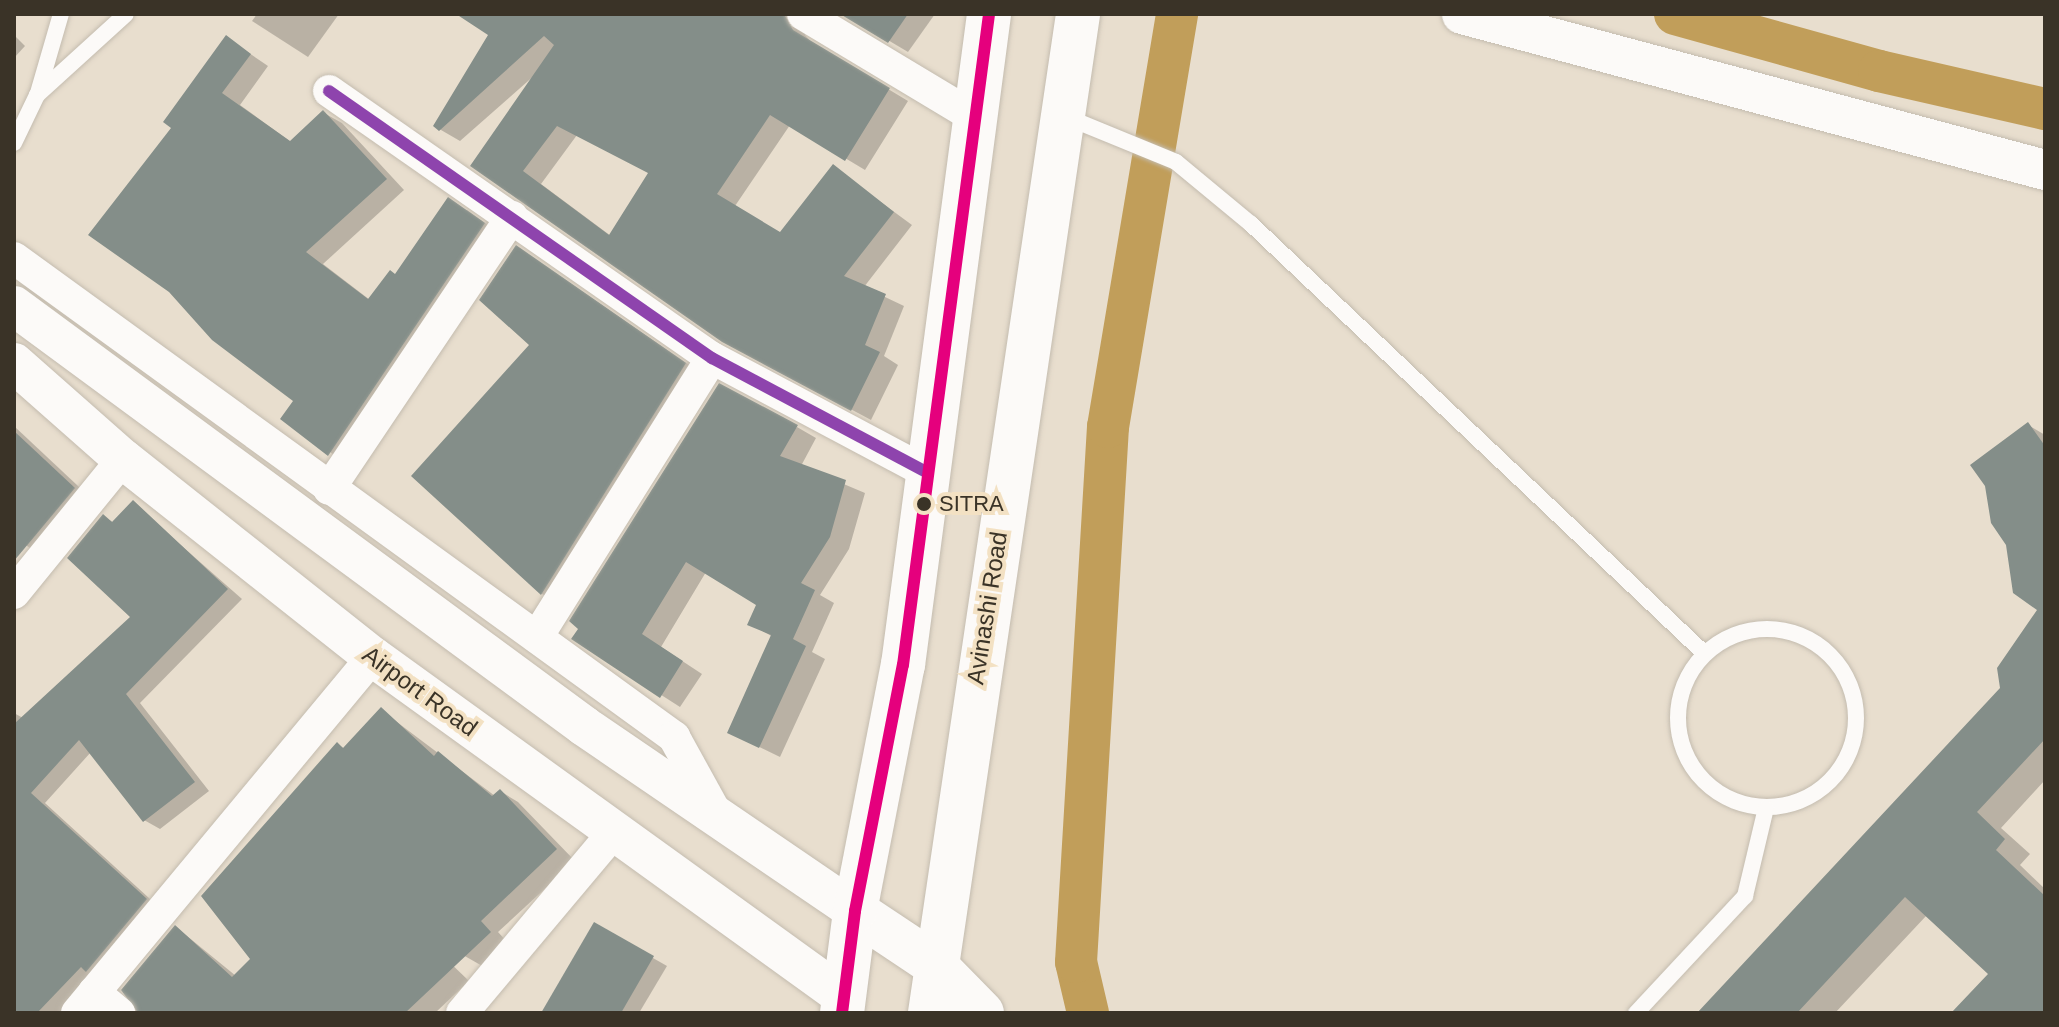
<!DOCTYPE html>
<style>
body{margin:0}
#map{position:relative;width:2059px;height:1027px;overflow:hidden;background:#e8dece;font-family:Helvetica,sans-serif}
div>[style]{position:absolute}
.shadow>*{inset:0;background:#0003}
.canal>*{height:42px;margin:-21px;padding:0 21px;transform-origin:21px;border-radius:21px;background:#c19e5a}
.building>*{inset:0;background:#848e89}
.roads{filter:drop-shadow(0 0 2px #c4bcaf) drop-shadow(0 0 2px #c4bcaf)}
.service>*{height:16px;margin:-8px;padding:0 8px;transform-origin:8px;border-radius:8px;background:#fcfaf8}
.service>.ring{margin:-8px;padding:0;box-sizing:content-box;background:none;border:16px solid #fcfaf8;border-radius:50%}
.minor>*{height:32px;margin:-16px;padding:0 16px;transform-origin:16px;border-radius:16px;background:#fcfaf8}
.tertiary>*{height:40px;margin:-20px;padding:0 20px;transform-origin:20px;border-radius:20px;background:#fcfaf8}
.primary>*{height:44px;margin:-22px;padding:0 22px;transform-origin:22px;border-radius:22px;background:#fcfaf8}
.bus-1>*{height:12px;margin:-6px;padding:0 6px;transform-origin:6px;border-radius:6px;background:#8e44ad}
.bus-2>*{height:12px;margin:-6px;padding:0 6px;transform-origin:6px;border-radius:6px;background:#e5007d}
.dots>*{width:22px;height:22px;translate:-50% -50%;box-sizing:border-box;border:4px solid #f3e1c3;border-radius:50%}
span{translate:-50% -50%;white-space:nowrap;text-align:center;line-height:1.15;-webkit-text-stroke:8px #f3e1c3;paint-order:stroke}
.bus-label{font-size:22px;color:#3a3327}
.left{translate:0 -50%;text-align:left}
.street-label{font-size:24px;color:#3a3327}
.frame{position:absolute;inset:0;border:16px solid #3a3327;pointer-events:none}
</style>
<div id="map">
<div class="shadow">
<i style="clip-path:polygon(257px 14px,339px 14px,308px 57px,252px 21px)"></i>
<i style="clip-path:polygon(evenodd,460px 14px,807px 14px,805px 35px,812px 43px,908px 101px,865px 170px,790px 125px,735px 206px,780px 234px,833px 167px,912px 225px,864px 287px,904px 306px,884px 356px,898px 365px,871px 420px,744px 352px,472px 165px,536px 74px,460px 141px,441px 130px,435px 125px,491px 35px,460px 14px,577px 135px,650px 173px,611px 236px,541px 184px,577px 135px)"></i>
<i style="clip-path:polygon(844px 14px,935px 14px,908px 52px)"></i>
<i style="clip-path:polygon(14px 35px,25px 46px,14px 58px)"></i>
<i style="clip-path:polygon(227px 38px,268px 66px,240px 105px,291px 142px,324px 113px,342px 123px,404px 190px,323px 264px,370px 300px,467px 210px,502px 235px,348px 465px,283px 418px,296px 401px,174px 127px)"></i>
<i style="clip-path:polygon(517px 247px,704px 375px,560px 604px,542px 594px,414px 476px,532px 345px)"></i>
<i style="clip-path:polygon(2028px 425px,2045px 435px,2045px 780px,2001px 828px,2030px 854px,2020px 865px,2045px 889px,2045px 1013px,1954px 1013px,1991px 973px,1927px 915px,1835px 1013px,1700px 1013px,2002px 689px,2040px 609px)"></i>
<i style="clip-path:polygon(14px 426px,94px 501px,46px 559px,14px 537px)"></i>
<i style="clip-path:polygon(797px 427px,816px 438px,801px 466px,865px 493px,849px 549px,820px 595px,834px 603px,812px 652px,825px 659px,780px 757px,729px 732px,773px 637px,750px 624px,759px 605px,706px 572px,661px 647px,702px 674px,680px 707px,574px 639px)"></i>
<i style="clip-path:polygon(133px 503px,242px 599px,140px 703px,209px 791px,160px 829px,144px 820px,91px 752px,45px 803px,161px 909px,60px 1013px,14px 1013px,14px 713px,23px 718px,133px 617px,103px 516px,114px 523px)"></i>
<i style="clip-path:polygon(381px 710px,495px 796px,500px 791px,518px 802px,575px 861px,498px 932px,509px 944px,484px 967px,449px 947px,443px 956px,469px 981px,435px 1013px,167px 1013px,176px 927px,236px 976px,253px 960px,337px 744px,345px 749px)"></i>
<i style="clip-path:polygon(595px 925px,667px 966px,639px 1013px,566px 1013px)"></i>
</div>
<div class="canal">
<i style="left:1675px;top:14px;width:212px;rotate:15.6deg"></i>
<i style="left:1879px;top:71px;width:170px;rotate:12.9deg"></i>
<i style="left:1088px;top:1013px;width:52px;rotate:-103.2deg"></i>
<i style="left:1076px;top:962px;width:536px;rotate:-86.58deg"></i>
<i style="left:1108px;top:427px;width:419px;rotate:-80.5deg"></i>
</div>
<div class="building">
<i style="clip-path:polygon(evenodd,456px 14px,784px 14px,793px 30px,890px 88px,845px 161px,770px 115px,717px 194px,780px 232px,833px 164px,894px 212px,844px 276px,886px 294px,865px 345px,880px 352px,851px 411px,722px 342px,470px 166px,554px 45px,544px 36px,439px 131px,433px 126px,488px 35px,456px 14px,557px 126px,648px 173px,609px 235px,523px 171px,557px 126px)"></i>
<i style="clip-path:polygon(840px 14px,908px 14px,888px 43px)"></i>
<i style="clip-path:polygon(226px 35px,251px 54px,222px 93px,290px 141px,323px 110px,387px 179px,306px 252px,368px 299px,390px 270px,395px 274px,448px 197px,485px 223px,328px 456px,280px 419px,293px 401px,212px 340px,169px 292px,88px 235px,171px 128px,163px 122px)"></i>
<i style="clip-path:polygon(516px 245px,686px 363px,541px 595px,411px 476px,529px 345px,479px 300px)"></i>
<i style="clip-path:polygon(719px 383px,798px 425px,780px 456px,846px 480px,830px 537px,801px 583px,815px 590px,793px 639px,806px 646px,759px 748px,727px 733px,771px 635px,747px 625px,756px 605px,686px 562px,642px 634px,683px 661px,660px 698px,571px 639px,578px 629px,569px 621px)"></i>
<i style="clip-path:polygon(2028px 422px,2045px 446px,2045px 739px,1977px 812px,2005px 839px,1996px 850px,2045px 896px,2045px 1013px,1951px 1013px,1988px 974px,1905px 897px,1797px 1013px,1697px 1013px,2000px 688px,1997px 668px,2037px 610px,2013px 593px,2006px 545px,1991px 523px,1985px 486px,1970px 465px)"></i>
<i style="clip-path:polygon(14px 431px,75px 488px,14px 561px)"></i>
<i style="clip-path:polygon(133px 500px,228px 589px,126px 694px,195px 782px,143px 822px,79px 740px,31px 793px,147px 899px,86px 972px,81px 967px,37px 1013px,14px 1013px,14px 724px,130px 617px,67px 558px,103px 514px,112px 522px)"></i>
<i style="clip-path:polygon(381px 707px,434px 756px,438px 751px,492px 796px,500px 789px,557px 849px,481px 921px,491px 932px,405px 1013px,138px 1013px,121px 990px,175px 925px,232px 977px,250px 959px,201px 896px,337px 742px,343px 748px)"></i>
<i style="clip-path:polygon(594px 922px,654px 956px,621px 1013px,541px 1013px)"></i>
</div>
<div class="roads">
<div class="service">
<i style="left:38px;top:93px;width:82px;rotate:-73.8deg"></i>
<i style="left:1064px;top:116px;width:121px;rotate:22.3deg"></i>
<i style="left:1176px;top:162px;width:97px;rotate:39.6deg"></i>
<i style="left:1251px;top:224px;width:624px;rotate:43.44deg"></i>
<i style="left:14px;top:143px;width:53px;rotate:-64.4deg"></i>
<i style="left:37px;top:95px;width:120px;rotate:-42.3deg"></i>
<i class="ring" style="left:1678px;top:629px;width:162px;height:162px"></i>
<i style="left:1636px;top:1013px;width:160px;rotate:-47deg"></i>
<i style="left:1745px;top:896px;width:90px;rotate:-76.6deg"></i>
</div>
<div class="minor">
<i style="left:803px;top:14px;width:202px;rotate:31deg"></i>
<i style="left:329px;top:91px;width:467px;rotate:34.9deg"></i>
<i style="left:712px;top:358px;width:242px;rotate:28deg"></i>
<i style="left:14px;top:258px;width:816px;rotate:35.97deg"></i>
<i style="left:674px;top:737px;width:89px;rotate:61.1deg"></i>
<i style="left:329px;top:489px;width:328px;rotate:-56.1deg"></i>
<i style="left:14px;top:593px;width:173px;rotate:-50.9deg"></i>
<i style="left:537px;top:637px;width:329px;rotate:-57.9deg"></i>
<i style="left:94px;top:992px;width:33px;rotate:40deg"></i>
<i style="left:77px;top:1013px;width:463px;rotate:-50.3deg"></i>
<i style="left:462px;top:1013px;width:236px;rotate:-50deg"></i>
</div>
<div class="tertiary">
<i style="left:1462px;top:14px;width:604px;rotate:14.98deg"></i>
<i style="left:14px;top:306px;width:708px;rotate:36.38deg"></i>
<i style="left:584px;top:726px;width:328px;rotate:34.3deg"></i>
<i style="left:14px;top:363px;width:145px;rotate:41.4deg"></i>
<i style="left:123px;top:459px;width:319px;rotate:38.4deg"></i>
<i style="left:373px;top:657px;width:581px;rotate:35.82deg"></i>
</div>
<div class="primary">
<i style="left:855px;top:911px;width:94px;rotate:33.7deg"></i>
<i style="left:933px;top:963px;width:70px;rotate:45.6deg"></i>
<i style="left:842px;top:1013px;width:103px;rotate:-82.7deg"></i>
<i style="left:855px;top:911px;width:251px;rotate:-79deg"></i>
<i style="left:903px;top:665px;width:657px;rotate:-82.47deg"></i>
<i style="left:930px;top:1013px;width:1010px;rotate:-81.57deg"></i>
</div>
</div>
<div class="bus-1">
<i style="left:329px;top:91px;width:467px;rotate:34.9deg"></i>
<i style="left:712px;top:358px;width:242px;rotate:28deg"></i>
</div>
<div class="bus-2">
<i style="left:842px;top:1013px;width:103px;rotate:-82.7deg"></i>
<i style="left:855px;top:911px;width:251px;rotate:-79deg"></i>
<i style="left:903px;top:665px;width:657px;rotate:-82.47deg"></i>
</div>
<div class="dots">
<i style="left:924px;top:504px;background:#3a3327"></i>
</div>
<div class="bus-label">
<span class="left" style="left:939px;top:504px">SITRA</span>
</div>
<div class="street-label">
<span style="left:987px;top:608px;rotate:-81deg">Avinashi Road</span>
<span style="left:420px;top:691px;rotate:36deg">Airport Road</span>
</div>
<div class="frame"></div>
</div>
